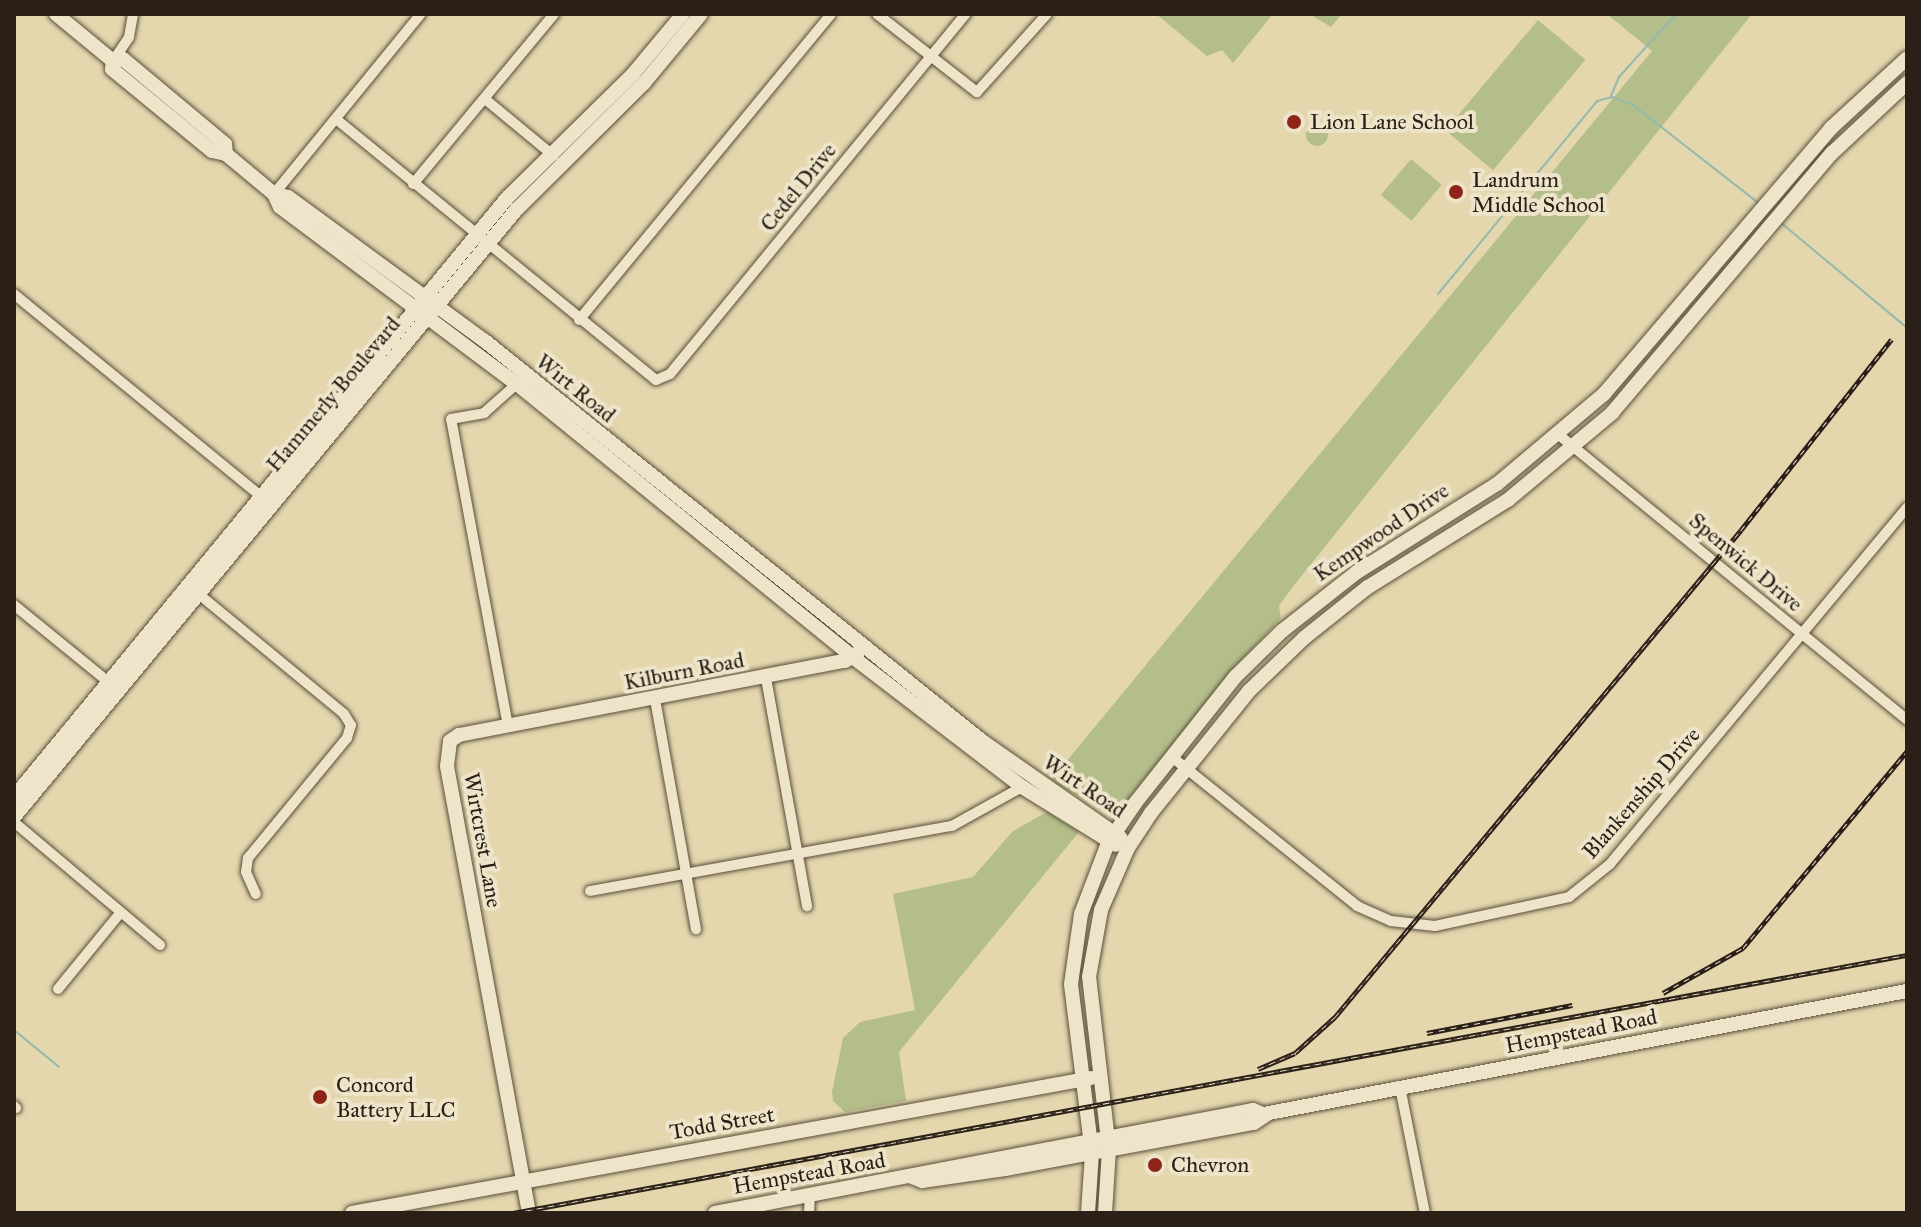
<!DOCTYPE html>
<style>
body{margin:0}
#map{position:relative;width:1921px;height:1227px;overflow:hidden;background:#e4d6ad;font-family:"IM FELL Great Primer",serif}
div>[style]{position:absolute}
.green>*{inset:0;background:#b4be8a;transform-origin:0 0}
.round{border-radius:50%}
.stream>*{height:2px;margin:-1px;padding:0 1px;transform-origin:1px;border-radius:1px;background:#95b9ad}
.roads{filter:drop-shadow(0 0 2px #584e3c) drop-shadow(0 0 2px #584e3c)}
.street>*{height:10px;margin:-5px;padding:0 5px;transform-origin:5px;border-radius:5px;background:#ede4ca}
.secondary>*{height:14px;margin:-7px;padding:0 7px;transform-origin:7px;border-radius:7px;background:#ede4ca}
.rail>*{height:5px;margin-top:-2.5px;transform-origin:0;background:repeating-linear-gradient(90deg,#ede4ca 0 6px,#2a2017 0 12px);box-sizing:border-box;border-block:2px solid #2a2017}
.dots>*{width:22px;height:22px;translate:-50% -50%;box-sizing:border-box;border:4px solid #ede4ca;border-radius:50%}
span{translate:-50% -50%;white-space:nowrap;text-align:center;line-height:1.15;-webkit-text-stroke:8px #ede4ca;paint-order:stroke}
.poi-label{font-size:22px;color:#2a2017}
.left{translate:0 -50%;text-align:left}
.street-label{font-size:22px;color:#2a2017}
.frame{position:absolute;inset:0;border:16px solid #2a2017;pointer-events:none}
</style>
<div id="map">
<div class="green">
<i style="clip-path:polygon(1156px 14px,1273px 14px,1233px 63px,1222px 50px,1207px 56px)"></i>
<i style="clip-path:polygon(1309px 14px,1342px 14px,1331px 27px)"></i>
<i style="clip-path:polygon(1607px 14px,1752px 14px,1291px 589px,1279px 606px,1281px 618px,1239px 662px,1117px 813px,1108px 814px,1051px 780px,1652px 51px)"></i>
<i style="left:1538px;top:20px;width:62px;height:144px;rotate:40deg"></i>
<i class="round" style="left:1306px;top:124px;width:22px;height:22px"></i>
<i style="left:1411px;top:159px;width:40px;height:47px;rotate:40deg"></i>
<i style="clip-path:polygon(1047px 812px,1079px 832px,899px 1052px,906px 1101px,845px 1112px,833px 1101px,832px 1092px,843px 1038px,860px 1022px,915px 1010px,893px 894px,973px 877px,1013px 831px)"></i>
</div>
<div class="stream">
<i style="left:1611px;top:96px;width:21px;rotate:-67deg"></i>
<i style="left:1619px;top:77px;width:85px;rotate:-47.9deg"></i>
<i style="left:1780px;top:222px;width:165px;rotate:39.8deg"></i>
<i style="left:1438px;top:294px;width:250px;rotate:-50.5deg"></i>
<i style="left:1597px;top:101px;width:16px;rotate:-15deg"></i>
<i style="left:1612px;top:97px;width:22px;rotate:21deg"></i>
<i style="left:1633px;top:105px;width:157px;rotate:38deg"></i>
<i style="left:14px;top:1030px;width:58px;rotate:39.4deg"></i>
</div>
<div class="roads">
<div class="street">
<i style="left:877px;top:14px;width:127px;rotate:38deg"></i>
<i style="left:977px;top:92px;width:105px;rotate:-48.1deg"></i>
<i style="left:113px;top:61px;width:29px;rotate:-56deg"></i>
<i style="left:129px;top:37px;width:23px;rotate:-80deg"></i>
<i style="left:485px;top:99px;width:89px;rotate:39.6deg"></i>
<i style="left:336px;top:119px;width:413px;rotate:39.2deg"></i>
<i style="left:656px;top:380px;width:15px;rotate:-23deg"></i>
<i style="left:670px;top:374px;width:466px;rotate:-50.6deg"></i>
<i style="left:413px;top:184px;width:221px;rotate:-50.3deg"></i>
<i style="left:274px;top:194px;width:232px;rotate:-50.8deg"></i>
<i style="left:14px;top:294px;width:325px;rotate:39.3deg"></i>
<i style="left:579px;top:320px;width:396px;rotate:-50.5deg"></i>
<i style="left:1559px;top:435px;width:450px;rotate:39.3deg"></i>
<i style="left:195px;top:591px;width:193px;rotate:39.5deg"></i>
<i style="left:344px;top:714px;width:13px;rotate:58deg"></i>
<i style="left:351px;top:725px;width:14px;rotate:107deg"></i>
<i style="left:347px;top:738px;width:156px;rotate:129.5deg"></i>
<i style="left:248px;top:858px;width:14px;rotate:98deg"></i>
<i style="left:246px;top:872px;width:24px;rotate:66deg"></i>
<i style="left:14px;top:605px;width:127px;rotate:39.2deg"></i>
<i style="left:766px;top:678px;width:232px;rotate:79.8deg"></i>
<i style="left:655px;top:699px;width:234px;rotate:79.9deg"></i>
<i style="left:508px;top:726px;width:312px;rotate:-100.5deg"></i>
<i style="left:451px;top:419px;width:34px;rotate:-10deg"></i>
<i style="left:484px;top:413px;width:48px;rotate:-41.6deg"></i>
<i style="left:1172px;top:757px;width:238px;rotate:38.8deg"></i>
<i style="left:1357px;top:906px;width:37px;rotate:24deg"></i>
<i style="left:1391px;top:921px;width:44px;rotate:6.5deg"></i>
<i style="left:1435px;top:926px;width:137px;rotate:-12.2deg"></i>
<i style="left:1569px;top:897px;width:53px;rotate:-38.8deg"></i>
<i style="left:1610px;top:864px;width:464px;rotate:-50.2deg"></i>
<i style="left:14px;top:822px;width:191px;rotate:40.1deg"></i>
<i style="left:590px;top:891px;width:368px;rotate:-10.2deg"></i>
<i style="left:952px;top:826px;width:80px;rotate:-29.1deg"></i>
<i style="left:58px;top:989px;width:99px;rotate:-50.7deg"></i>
<i style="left:1400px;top:1087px;width:128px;rotate:78.8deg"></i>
<i style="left:14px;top:1106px;width:3px;rotate:45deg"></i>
<i style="left:809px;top:1213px;width:17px;rotate:-87deg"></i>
</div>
<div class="secondary">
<i style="left:56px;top:14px;width:74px;rotate:39.5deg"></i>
<i style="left:113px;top:61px;width:8px;rotate:97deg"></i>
<i style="left:112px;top:69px;width:129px;rotate:39.4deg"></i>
<i style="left:212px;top:151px;width:14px;rotate:12deg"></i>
<i style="left:226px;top:154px;width:62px;rotate:39.8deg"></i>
<i style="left:274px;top:194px;width:14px;rotate:65deg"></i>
<i style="left:280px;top:207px;width:296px;rotate:36.8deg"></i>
<i style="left:517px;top:384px;width:434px;rotate:39.1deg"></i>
<i style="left:854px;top:658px;width:212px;rotate:37.5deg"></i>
<i style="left:1022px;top:787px;width:110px;rotate:31.7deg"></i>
<i style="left:113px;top:61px;width:10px;rotate:-11deg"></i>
<i style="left:123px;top:59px;width:133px;rotate:39.8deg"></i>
<i style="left:225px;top:144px;width:10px;rotate:84deg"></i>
<i style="left:274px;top:194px;width:14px;rotate:12deg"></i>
<i style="left:288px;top:197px;width:244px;rotate:36.2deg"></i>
<i style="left:485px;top:341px;width:638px;rotate:38.83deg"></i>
<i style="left:982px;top:741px;width:169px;rotate:34.9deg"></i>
<i style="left:14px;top:797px;width:776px;rotate:-50.54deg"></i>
<i style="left:507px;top:198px;width:177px;rotate:-44.5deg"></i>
<i style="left:633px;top:74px;width:78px;rotate:-50.2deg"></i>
<i style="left:14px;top:817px;width:788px;rotate:-50.41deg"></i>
<i style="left:516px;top:210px;width:180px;rotate:-44.8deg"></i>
<i style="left:644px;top:83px;width:89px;rotate:-50.4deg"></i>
<i style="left:912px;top:1177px;width:11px;rotate:22deg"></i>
<i style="left:922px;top:1181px;width:84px;rotate:-8.2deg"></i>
<i style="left:1005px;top:1169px;width:253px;rotate:-10.5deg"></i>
<i style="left:1254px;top:1123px;width:18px;rotate:-34deg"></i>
<i style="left:1269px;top:1113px;width:650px;rotate:-10.83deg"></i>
<i style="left:352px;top:1213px;width:751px;rotate:-10.35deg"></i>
<i style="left:529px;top:1213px;width:454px;rotate:-100.4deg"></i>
<i style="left:447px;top:766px;width:25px;rotate:-83deg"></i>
<i style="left:450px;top:741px;width:11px;rotate:-34deg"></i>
<i style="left:459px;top:735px;width:393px;rotate:-10.9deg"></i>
<i style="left:845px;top:661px;width:15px;rotate:-32deg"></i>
<i style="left:715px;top:1213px;width:548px;rotate:-10.84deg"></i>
<i style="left:1253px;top:1110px;width:11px;rotate:22deg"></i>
<i style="left:1088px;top:1213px;width:60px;rotate:-86.2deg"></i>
<i style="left:1092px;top:1153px;width:170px;rotate:-97.1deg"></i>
<i style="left:1071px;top:984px;width:71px;rotate:-81.9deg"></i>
<i style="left:1081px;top:914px;width:76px;rotate:-69.2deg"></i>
<i style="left:1108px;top:843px;width:50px;rotate:-55.7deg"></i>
<i style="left:1136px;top:802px;width:159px;rotate:-51.6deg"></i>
<i style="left:1235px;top:677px;width:66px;rotate:-44.4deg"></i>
<i style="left:1282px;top:631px;width:95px;rotate:-38.2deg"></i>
<i style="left:1357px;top:572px;width:165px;rotate:-32.2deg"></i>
<i style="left:1497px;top:484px;width:140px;rotate:-40.1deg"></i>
<i style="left:1604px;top:394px;width:350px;rotate:-49.5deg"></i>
<i style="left:1831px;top:128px;width:103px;rotate:-42.6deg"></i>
<i style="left:1105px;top:1213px;width:64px;rotate:-86.4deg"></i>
<i style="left:1109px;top:1149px;width:173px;rotate:-96.6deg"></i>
<i style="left:1089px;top:977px;width:68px;rotate:-79.8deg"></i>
<i style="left:1101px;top:910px;width:68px;rotate:-66.5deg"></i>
<i style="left:1128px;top:848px;width:42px;rotate:-56.7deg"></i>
<i style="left:1151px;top:813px;width:156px;rotate:-51.2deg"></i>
<i style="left:1249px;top:691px;width:76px;rotate:-43.9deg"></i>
<i style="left:1304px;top:638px;width:82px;rotate:-38.6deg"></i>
<i style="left:1368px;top:587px;width:165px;rotate:-31.9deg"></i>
<i style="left:1508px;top:500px;width:136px;rotate:-39.9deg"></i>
<i style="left:1612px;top:413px;width:341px;rotate:-49.8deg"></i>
<i style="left:1832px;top:153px;width:103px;rotate:-43deg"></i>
</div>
</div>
<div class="rail">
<i style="left:1663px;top:993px;width:92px;rotate:-29.4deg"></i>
<i style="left:1743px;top:948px;width:256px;rotate:-50.2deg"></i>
<i style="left:1427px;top:1033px;width:148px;rotate:-10.9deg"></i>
<i style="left:1258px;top:1069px;width:40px;rotate:-23.4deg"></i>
<i style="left:1295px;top:1053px;width:54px;rotate:-42deg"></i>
<i style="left:1335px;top:1017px;width:634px;rotate:-50.18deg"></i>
<i style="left:1741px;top:530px;width:243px;rotate:-51.7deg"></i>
<i style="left:513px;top:1213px;width:1418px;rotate:-10.49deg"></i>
</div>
<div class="dots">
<i style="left:1294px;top:122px;background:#8f2418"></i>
<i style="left:1456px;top:192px;background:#8f2418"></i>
<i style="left:320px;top:1097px;background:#8f2418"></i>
<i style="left:1155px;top:1165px;background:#8f2418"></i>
</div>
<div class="poi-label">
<span class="left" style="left:1310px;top:122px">Lion Lane School</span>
<span class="left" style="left:1472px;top:192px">Landrum<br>Middle School</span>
<span class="left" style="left:336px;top:1097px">Concord<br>Battery LLC</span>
<span class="left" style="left:1171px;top:1165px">Chevron</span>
</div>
<div class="street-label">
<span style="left:798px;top:187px;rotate:-51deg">Cedel Drive</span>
<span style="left:576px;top:388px;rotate:39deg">Wirt Road</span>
<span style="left:333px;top:394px;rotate:-50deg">Hammerly Boulevard</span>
<span style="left:1381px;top:532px;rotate:-34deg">Kempwood Drive</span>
<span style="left:1746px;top:562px;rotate:40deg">Spenwick Drive</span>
<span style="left:684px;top:671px;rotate:-11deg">Kilburn Road</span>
<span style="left:1085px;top:786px;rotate:34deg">Wirt Road</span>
<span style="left:1641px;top:793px;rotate:-49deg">Blankenship Drive</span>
<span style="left:483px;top:840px;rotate:80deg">Wirtcrest Lane</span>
<span style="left:1581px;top:1031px;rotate:-11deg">Hempstead Road</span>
<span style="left:722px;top:1123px;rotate:-10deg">Todd Street</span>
<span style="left:809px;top:1173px;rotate:-10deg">Hempstead Road</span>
</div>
<div class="frame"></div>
</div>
